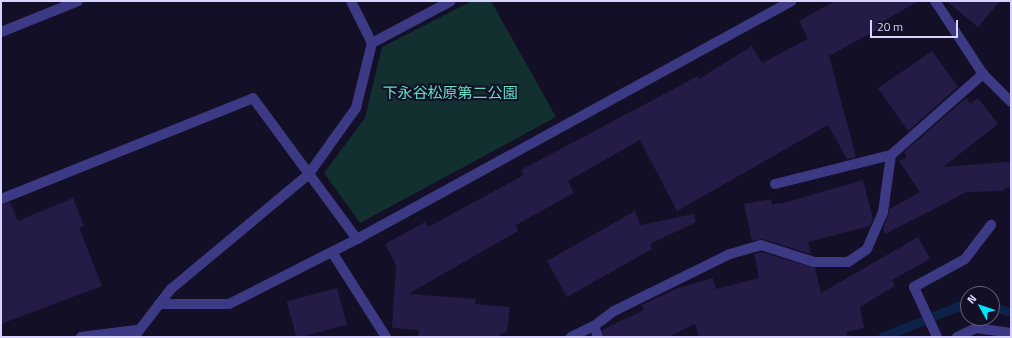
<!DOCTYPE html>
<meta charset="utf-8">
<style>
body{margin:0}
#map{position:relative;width:1012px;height:338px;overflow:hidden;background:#130f26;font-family:"Titillium Web","Noto Sans JP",sans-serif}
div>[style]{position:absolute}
.green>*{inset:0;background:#12302f}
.stream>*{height:9px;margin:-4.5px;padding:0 4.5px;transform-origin:4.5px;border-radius:4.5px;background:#0c2248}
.building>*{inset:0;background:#241b47;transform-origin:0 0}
.service>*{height:10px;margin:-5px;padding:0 5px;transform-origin:5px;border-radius:5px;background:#3d3a85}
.minor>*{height:10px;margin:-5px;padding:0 5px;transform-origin:5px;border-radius:5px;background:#3d3a85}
.tertiary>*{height:10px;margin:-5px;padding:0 5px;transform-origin:5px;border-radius:5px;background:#3d3a85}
span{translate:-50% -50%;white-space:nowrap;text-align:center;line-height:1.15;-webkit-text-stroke:4px #130f26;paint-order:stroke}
.park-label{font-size:15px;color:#5fe0c0}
.frame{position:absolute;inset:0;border:2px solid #d9d4ff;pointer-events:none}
.north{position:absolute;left:960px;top:286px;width:40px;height:40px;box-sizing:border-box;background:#130f26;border:1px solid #625e7d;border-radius:50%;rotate:310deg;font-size:11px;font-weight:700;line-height:16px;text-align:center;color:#d9d4ff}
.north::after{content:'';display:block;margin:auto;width:14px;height:18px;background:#00e5ff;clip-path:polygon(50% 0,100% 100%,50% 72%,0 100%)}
.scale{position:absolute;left:870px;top:20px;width:88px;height:18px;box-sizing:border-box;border:2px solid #d9d4ff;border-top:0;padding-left:5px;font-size:12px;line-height:14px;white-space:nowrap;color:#d9d4ff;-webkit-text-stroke:3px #130f26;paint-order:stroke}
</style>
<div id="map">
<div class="green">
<i style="clip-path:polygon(472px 1px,491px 1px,556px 117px,360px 223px,324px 173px,365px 118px,382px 47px)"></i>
</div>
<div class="stream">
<i style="left:992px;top:307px;width:20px;rotate:15deg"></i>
<i style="left:882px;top:337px;width:93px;rotate:-22.1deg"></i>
</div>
<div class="building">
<i style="clip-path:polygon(835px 1px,919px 1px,878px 24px,880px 28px,829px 56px,856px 157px,847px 159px,828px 125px,677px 211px,640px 140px,568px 181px,574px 193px,516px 225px,518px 231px,408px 294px,476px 299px,475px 304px,510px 307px,507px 331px,496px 337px,418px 337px,419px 330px,392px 328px,396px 265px,385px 244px,425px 222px,428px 227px,524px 175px,521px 170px,698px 76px,699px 79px,752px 46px,762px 63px,808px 39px,799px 21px)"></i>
<i style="clip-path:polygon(946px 1px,1000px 1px,978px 27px)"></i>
<i style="clip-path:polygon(932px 51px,958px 87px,908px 131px,878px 88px)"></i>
<i style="clip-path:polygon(966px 98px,970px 104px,978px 98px,998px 124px,943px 167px,1007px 162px,1011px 163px,1011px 186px,1002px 191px,967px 192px,885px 234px,883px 229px,890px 209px,920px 192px,899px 161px,907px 157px,904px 152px)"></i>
<i style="clip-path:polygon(863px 180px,873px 219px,870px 226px,808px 242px,811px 254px,763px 239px,752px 241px,744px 204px,771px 199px,772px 204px,783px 203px)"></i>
<i style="clip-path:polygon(73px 198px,84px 226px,79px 228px,102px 286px,1px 324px,1px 205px,10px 202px,18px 221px)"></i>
<i style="clip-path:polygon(635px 211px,640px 225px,694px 214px,696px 222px,650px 244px,652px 249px,567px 297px,547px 261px)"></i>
<i style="clip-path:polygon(918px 237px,930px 259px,892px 280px,895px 286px,860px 307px,864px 328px,846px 332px,848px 337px,699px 337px,695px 324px,668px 337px,604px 337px,602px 330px,644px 310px,642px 305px,678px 288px,713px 278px,716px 289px,759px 278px,754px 254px,761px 252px,815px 268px,821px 293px)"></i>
<i style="left:337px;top:288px;width:38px;height:52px;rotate:75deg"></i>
</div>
<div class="service">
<i style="left:945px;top:16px;width:69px;rotate:56.8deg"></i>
<i style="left:983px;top:74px;width:40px;rotate:45deg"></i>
<i style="left:775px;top:184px;width:120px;rotate:-14deg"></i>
<i style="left:332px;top:252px;width:101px;rotate:57.6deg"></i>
<i style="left:594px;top:326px;width:25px;rotate:-37deg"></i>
<i style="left:614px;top:311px;width:129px;rotate:-26.2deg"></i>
<i style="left:730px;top:254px;width:32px;rotate:-16deg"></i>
<i style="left:761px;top:245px;width:56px;rotate:17.8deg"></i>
<i style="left:814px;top:262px;width:34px"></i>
<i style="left:848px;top:262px;width:23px;rotate:-34deg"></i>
<i style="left:867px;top:249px;width:40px;rotate:-66.6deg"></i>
<i style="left:883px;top:212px;width:58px;rotate:-82deg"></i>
<i style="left:891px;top:155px;width:123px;rotate:-41.4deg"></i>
<i style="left:571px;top:337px;width:25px;rotate:-26deg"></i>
<i style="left:594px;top:326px;width:12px;rotate:70deg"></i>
</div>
<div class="minor">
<i style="left:935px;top:1px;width:18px;rotate:56deg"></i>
<i style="left:1px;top:32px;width:83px;rotate:-21.9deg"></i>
<i style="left:372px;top:43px;width:89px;rotate:-28deg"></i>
<i style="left:1px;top:199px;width:271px;rotate:-21.8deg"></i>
<i style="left:253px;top:98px;width:175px;rotate:53.6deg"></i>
<i style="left:159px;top:304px;width:70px"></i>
<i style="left:229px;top:304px;width:144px;rotate:-26.9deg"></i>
<i style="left:357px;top:239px;width:495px;rotate:-28.7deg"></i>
<i style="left:81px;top:337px;width:56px;rotate:-7.1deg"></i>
<i style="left:937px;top:337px;width:55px;rotate:-114.7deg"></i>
<i style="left:914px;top:287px;width:58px;rotate:-28.8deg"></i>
<i style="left:965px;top:259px;width:43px;rotate:-52.6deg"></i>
<i style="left:957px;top:337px;width:21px;rotate:-25deg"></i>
<i style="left:976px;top:328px;width:35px;rotate:8deg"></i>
</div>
<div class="tertiary">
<i style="left:134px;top:337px;width:61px;rotate:-52.4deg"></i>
<i style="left:171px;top:289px;width:178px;rotate:-39.8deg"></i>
<i style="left:308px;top:175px;width:82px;rotate:-54.4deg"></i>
<i style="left:356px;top:108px;width:67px;rotate:-76.2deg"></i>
<i style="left:372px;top:43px;width:47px;rotate:-116.6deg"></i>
</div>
<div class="park-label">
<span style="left:450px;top:93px">下永谷松原第二公園</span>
</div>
<div class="frame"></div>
<div class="north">N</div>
<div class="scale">20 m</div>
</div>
